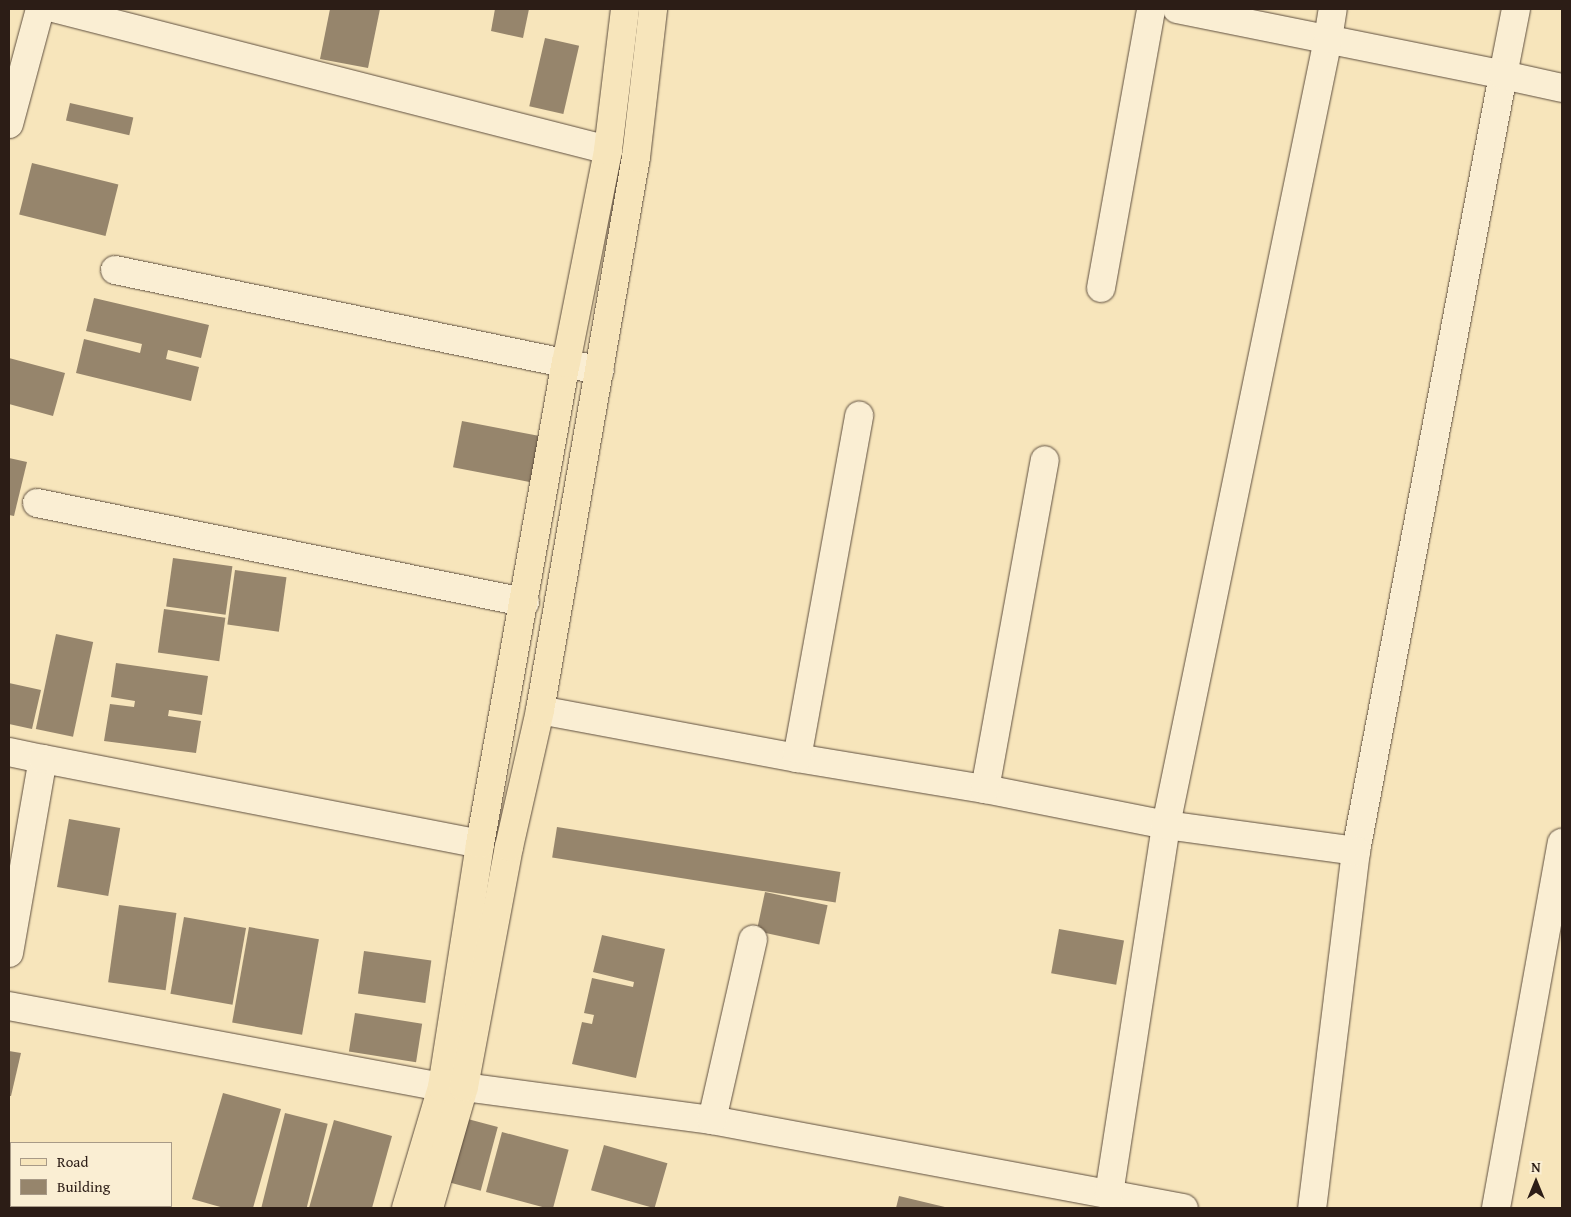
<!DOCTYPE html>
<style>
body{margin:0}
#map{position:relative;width:1571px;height:1217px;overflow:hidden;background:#f7e5bb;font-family:"Gentium Book Plus",serif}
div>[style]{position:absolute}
.building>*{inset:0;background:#96856c;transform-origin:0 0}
.roads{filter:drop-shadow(0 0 1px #5f4f3f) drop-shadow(0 0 1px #5f4f3f)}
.minor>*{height:28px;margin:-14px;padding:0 14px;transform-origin:14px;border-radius:14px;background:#faeed3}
.major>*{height:28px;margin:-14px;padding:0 14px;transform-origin:14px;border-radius:14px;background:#f7e5bb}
span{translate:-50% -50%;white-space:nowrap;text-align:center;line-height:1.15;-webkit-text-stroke:4.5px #faeed3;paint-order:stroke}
.frame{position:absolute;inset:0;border:10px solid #2c1d16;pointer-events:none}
.legend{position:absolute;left:10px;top:1142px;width:162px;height:65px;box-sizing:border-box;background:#faeed3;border:1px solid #a89a87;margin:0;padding:6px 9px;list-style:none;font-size:15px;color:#2c1d16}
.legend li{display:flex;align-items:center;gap:10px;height:25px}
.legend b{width:25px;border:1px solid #a89a87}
.north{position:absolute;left:1511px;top:1157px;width:50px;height:50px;-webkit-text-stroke:4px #faeed3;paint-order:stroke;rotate:0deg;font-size:14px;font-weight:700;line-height:20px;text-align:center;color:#2c1d16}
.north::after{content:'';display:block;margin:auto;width:18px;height:22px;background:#2c1d16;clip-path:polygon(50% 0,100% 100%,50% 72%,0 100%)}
</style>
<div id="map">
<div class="building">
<i style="clip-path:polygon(330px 9px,380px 9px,368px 68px,320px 59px)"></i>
<i style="clip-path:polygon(495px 9px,529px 9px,523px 38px,491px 31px)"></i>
<i style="left:545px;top:38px;width:35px;height:70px;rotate:13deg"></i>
<i style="left:70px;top:103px;width:65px;height:18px;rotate:13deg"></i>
<i style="left:32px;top:163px;width:89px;height:53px;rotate:14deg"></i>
<i style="clip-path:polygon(94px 298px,209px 325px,201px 358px,168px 350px,166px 359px,199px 367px,191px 401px,76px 373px,84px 339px,140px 353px,142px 344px,86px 331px)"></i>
<i style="clip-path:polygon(9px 358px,65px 373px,53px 416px,9px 404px)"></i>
<i style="left:462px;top:421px;width:83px;height:47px;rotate:11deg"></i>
<i style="clip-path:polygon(9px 458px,27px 462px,14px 516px,9px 515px)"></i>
<i style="left:173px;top:558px;width:60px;height:49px;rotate:8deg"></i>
<i style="left:235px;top:570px;width:52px;height:55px;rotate:8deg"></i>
<i style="left:164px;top:609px;width:62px;height:44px;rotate:8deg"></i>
<i style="left:56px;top:634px;width:38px;height:97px;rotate:12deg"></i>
<i style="clip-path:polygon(116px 663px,208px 676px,202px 715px,169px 710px,168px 716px,201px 721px,196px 753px,104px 741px,110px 704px,134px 707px,135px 701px,111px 697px)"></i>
<i style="clip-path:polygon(9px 683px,41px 690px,32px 729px,9px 724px)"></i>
<i style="left:69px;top:819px;width:52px;height:69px;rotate:10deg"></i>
<i style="left:557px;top:827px;width:287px;height:31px;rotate:9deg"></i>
<i style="left:765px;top:892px;width:64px;height:40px;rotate:12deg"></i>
<i style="left:119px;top:905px;width:58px;height:78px;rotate:8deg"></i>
<i style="left:184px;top:917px;width:63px;height:78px;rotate:10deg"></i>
<i style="left:249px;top:927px;width:71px;height:97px;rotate:10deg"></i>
<i style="left:1059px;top:929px;width:66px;height:45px;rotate:10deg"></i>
<i style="clip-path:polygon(602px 935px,665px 949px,636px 1078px,572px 1064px,582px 1022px,592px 1024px,594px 1015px,584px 1013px,592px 978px,633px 987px,634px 982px,593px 972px)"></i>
<i style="left:364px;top:951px;width:68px;height:43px;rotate:8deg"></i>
<i style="left:355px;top:1013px;width:68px;height:39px;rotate:9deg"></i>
<i style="clip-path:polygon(9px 1051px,21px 1053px,11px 1096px,9px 1096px)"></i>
<i style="clip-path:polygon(223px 1093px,281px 1109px,253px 1208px,224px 1208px,192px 1199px)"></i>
<i style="left:285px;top:1113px;width:44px;height:98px;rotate:14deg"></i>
<i style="left:464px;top:1118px;width:35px;height:66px;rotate:15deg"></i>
<i style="clip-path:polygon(334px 1120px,392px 1136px,372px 1208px,309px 1208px)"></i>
<i style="left:502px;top:1132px;width:69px;height:62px;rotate:15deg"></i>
<i style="left:604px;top:1145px;width:66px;height:47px;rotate:16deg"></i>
<i style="clip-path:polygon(899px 1196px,949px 1208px,896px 1208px)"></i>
</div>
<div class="roads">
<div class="minor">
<i style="left:57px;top:9px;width:569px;rotate:14.35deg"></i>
<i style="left:1177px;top:9px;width:333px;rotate:11.4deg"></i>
<i style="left:1503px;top:75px;width:790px;rotate:100.73deg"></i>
<i style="left:1356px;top:851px;width:360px;rotate:97deg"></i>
<i style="left:1516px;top:9px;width:67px;rotate:101.1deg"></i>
<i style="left:1503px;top:75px;width:60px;rotate:12.4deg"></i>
<i style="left:9px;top:124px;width:119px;rotate:-74.9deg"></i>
<i style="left:115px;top:270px;width:495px;rotate:11.7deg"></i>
<i style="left:1101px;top:288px;width:283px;rotate:-79.8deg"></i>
<i style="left:37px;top:503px;width:498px;rotate:11.5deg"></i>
<i style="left:540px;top:710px;width:261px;rotate:10.6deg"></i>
<i style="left:797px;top:758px;width:191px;rotate:9.4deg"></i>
<i style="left:985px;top:789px;width:185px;rotate:11.2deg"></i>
<i style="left:1166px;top:825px;width:192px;rotate:7.8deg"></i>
<i style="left:9px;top:752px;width:35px;rotate:12deg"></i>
<i style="left:797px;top:758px;width:348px;rotate:-79.7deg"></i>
<i style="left:985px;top:789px;width:334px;rotate:-79.7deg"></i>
<i style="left:9px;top:953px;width:197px;rotate:-80.1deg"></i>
<i style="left:43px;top:759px;width:445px;rotate:11deg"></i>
<i style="left:9px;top:1006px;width:441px;rotate:10.6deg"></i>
<i style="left:464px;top:1087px;width:250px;rotate:7.6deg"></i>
<i style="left:712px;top:1120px;width:480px;rotate:10.6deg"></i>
<i style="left:712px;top:1120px;width:185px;rotate:-77.2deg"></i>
<i style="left:1109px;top:1194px;width:373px;rotate:-81.2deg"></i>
<i style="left:1166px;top:825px;width:803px;rotate:-78.35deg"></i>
<i style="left:1328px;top:39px;width:30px;rotate:-81deg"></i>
<i style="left:1496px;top:1208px;width:371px;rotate:-79.8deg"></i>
</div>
<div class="major">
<i style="left:406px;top:1208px;width:126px;rotate:-73.4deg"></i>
<i style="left:442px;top:1087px;width:246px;rotate:-81.1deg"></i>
<i style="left:480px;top:844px;width:489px;rotate:-79.9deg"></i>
<i style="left:566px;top:363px;width:217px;rotate:-78.8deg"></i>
<i style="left:608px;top:150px;width:142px;rotate:-83.1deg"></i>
<i style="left:429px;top:1208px;width:126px;rotate:-73.9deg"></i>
<i style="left:464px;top:1087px;width:244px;rotate:-79.4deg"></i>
<i style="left:509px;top:847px;width:140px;rotate:-77.2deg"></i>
<i style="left:540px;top:710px;width:561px;rotate:-80.15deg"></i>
<i style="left:636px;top:157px;width:149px;rotate:-83.4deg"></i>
</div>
</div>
<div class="frame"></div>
<ul class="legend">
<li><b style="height:6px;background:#f7e5bb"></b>Road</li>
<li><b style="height:14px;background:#96856c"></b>Building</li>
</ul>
<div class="north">N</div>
</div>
